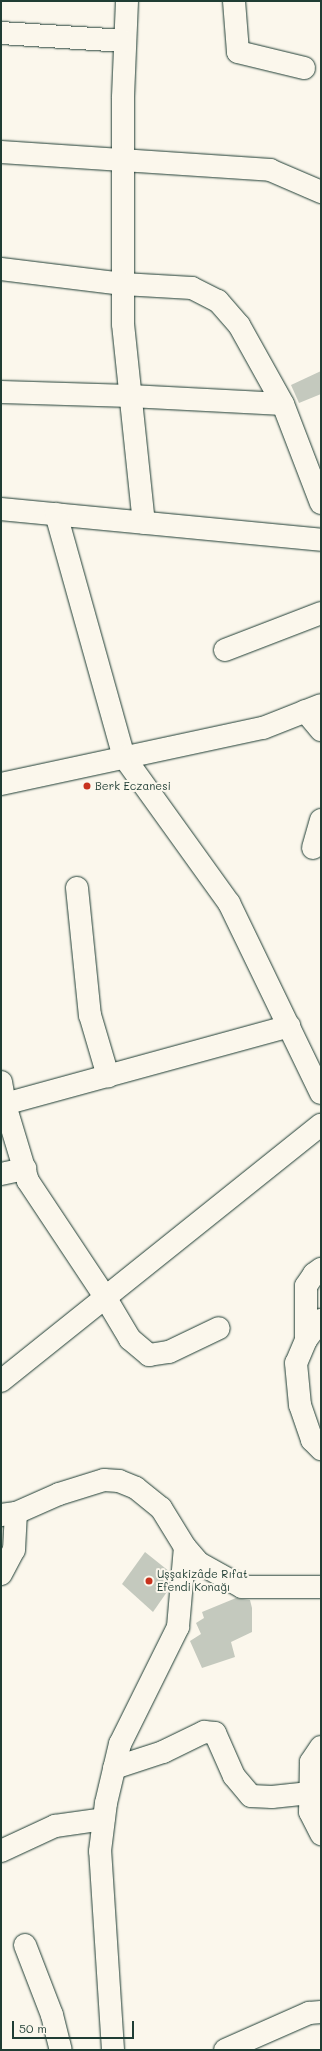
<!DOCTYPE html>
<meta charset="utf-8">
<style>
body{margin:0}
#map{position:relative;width:322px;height:2051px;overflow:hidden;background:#fbf7ec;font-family:Mali,sans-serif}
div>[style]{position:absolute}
.building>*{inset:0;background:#c4c9be}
.roads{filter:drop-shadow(0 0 1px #1f3d34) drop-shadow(0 0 1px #1f3d34)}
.minor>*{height:22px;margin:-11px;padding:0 11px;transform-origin:11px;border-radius:11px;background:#fbf7ec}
.dots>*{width:11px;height:11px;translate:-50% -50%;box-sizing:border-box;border:2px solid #fbf7ec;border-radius:50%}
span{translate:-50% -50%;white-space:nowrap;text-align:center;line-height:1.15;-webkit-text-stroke:4px #fbf7ec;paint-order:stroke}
.poi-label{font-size:11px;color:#1f3d34}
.left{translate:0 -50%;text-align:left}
.frame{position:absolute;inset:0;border:2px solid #1f3d34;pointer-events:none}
.scale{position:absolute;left:12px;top:2021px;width:122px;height:18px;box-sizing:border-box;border:2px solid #1f3d34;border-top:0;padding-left:5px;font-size:12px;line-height:14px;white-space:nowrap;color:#1f3d34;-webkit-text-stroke:3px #fbf7ec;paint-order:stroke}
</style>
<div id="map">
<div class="building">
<i style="clip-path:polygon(321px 371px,321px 394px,299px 403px,291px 385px)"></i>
<i style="clip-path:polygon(145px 1552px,170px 1572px,169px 1589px,153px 1612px,122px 1584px)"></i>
<i style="clip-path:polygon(236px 1598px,250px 1600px,252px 1608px,252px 1632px,231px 1642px,235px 1657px,202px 1668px,190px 1641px,201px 1634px,196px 1623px,204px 1618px,202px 1612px)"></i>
</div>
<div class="roads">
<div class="minor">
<i style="left:127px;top:1px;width:97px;rotate:92.4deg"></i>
<i style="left:123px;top:98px;width:226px;rotate:90deg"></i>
<i style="left:123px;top:324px;width:200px;rotate:84deg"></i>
<i style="left:234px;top:1px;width:51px;rotate:85.5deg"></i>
<i style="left:238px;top:52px;width:68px;rotate:13.6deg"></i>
<i style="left:1px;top:33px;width:123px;rotate:3.7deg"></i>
<i style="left:1px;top:152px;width:270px;rotate:3.8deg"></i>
<i style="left:270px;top:170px;width:56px;rotate:23.3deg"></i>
<i style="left:1px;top:269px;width:123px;rotate:7deg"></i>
<i style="left:123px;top:284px;width:69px;rotate:3.3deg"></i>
<i style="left:192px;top:288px;width:29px;rotate:27deg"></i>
<i style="left:218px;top:301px;width:32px;rotate:49deg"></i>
<i style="left:239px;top:325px;width:90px;rotate:60.9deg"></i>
<i style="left:283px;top:404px;width:106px;rotate:69deg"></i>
<i style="left:1px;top:392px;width:129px;rotate:1.8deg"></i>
<i style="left:130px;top:396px;width:153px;rotate:3deg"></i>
<i style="left:1px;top:509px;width:321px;rotate:5.5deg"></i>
<i style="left:56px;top:514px;width:252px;rotate:74.4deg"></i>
<i style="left:124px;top:757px;width:180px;rotate:54.3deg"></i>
<i style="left:229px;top:903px;width:211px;rotate:64.2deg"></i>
<i style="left:225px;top:650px;width:103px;rotate:-21.1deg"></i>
<i style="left:305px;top:711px;width:25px;rotate:50deg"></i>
<i style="left:1px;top:784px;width:268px;rotate:-12.1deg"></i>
<i style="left:263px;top:728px;width:62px;rotate:-21.6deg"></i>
<i style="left:313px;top:848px;width:29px;rotate:-74deg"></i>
<i style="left:77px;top:888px;width:128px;rotate:84.2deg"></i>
<i style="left:90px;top:1015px;width:64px;rotate:73.6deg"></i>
<i style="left:1px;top:1082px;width:23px;rotate:80deg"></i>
<i style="left:5px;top:1105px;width:79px;rotate:73.2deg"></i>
<i style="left:28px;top:1181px;width:139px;rotate:56.4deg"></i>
<i style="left:105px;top:1297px;width:49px;rotate:59.2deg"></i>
<i style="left:130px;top:1339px;width:25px;rotate:40deg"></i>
<i style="left:149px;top:1355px;width:20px;rotate:-9deg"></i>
<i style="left:169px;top:1352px;width:55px;rotate:-25.6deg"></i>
<i style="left:1px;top:1105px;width:299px;rotate:-15.3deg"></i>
<i style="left:1px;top:1174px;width:25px;rotate:-12deg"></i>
<i style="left:321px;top:1320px;width:25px;rotate:127deg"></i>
<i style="left:306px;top:1340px;width:25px;rotate:113deg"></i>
<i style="left:296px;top:1363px;width:42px;rotate:84.6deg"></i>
<i style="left:300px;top:1405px;width:37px;rotate:71deg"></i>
<i style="left:312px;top:1440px;width:13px;rotate:45deg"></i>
<i style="left:306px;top:1340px;width:54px;rotate:-90deg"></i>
<i style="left:306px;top:1286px;width:14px;rotate:-56deg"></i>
<i style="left:314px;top:1274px;width:9px;rotate:-36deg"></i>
<i style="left:1px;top:1381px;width:410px;rotate:-38.7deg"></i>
<i style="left:1px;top:1515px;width:15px;rotate:-8deg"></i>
<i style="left:16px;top:1513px;width:47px;rotate:-23.8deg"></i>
<i style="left:59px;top:1494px;width:47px;rotate:-17.3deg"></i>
<i style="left:104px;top:1480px;width:15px;rotate:4deg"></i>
<i style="left:119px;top:1481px;width:18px;rotate:22deg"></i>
<i style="left:136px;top:1488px;width:32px;rotate:39deg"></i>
<i style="left:161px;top:1508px;width:46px;rotate:58.4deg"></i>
<i style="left:185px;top:1547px;width:21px;rotate:49deg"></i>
<i style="left:199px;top:1563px;width:49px;rotate:29.2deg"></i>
<i style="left:242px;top:1587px;width:79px"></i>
<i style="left:1px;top:1574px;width:27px;rotate:-62deg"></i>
<i style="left:14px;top:1550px;width:37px;rotate:-87deg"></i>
<i style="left:321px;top:1747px;width:18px;rotate:124deg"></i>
<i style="left:311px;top:1762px;width:50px;rotate:91.1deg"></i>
<i style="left:310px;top:1812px;width:25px;rotate:63deg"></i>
<i style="left:114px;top:1768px;width:52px;rotate:-18.1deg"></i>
<i style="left:163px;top:1752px;width:46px;rotate:-26deg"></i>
<i style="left:204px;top:1732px;width:11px;rotate:5deg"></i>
<i style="left:215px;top:1733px;width:47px;rotate:66.2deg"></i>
<i style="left:234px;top:1776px;width:26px;rotate:50deg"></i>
<i style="left:251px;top:1796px;width:21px;rotate:3deg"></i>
<i style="left:272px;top:1797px;width:38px;rotate:-6deg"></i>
<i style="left:1px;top:1851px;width:60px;rotate:-24.8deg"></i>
<i style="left:55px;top:1826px;width:49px;rotate:-8.1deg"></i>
<i style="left:25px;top:1945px;width:75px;rotate:68.9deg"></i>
<i style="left:52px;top:2015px;width:36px;rotate:76deg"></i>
<i style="left:113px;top:2050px;width:199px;rotate:-93.7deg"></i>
<i style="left:100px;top:1851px;width:48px;rotate:-82.9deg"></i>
<i style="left:106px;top:1803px;width:61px;rotate:-76.7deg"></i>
<i style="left:120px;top:1744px;width:131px;rotate:-63.6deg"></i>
<i style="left:178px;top:1627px;width:80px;rotate:-85deg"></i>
<i style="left:225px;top:2050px;width:92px;rotate:-23.8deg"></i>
<i style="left:309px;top:2013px;width:12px;rotate:-5deg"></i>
</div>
</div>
<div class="dots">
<i style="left:87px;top:786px;background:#c8321e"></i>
<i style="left:149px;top:1581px;background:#c8321e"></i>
</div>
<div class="poi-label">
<span class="left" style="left:95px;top:786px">Berk Eczanesi</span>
<span class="left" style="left:157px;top:1581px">Uşşakizâde Rıfat<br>Efendi Konağı</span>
</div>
<div class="frame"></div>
<div class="scale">50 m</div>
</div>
